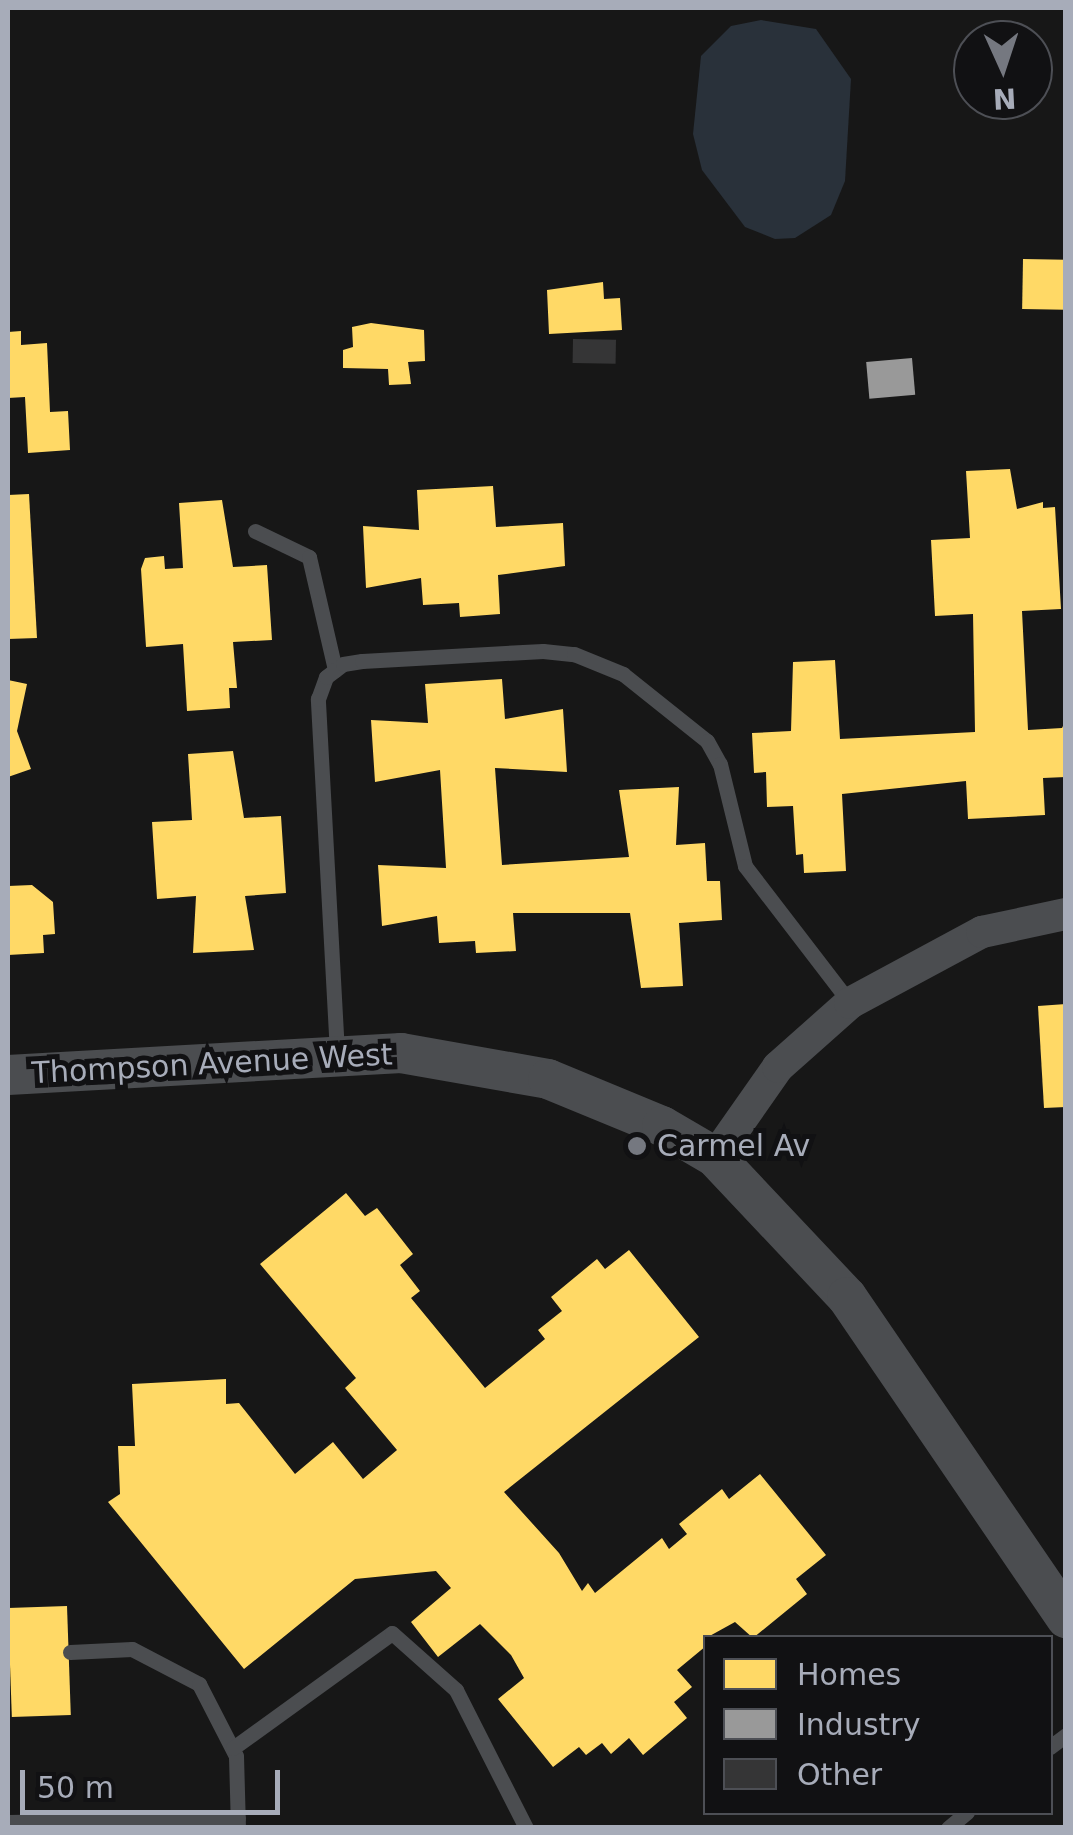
<!DOCTYPE html>
<style>
body{margin:0}
#map{position:relative;width:1073px;height:1835px;overflow:hidden;background:#171717;font-family:"DejaVu Sans",sans-serif}
div>[style]{position:absolute}
.water>*{inset:0;background:#29313a}
.homes>*{inset:0;background:#ffd966;transform-origin:0 0}
.industry>*{inset:0;background:#999;transform-origin:0 0}
.building>*{inset:0;background:#353536;transform-origin:0 0}
.service>*{height:15px;margin:-7.5px;padding:0 7.5px;transform-origin:7.5px;border-radius:7.5px;background:#4b4d50}
.minor>*{height:32px;margin:-16px;padding:0 16px;transform-origin:16px;border-radius:16px;background:#4b4d50}
.tertiary>*{height:40px;margin:-20px;padding:0 20px;transform-origin:20px;border-radius:20px;background:#4b4d50}
.dots>*{width:28px;height:28px;translate:-50% -50%;box-sizing:border-box;border:5px solid #111113;border-radius:50%}
span{translate:-50% -50%;white-space:nowrap;text-align:center;line-height:1.15;-webkit-text-stroke:10px #111113;paint-order:stroke}
.street-label{font-size:30px;color:#a7acb9}
.poi-label{font-size:30px;color:#a7acb9}
.left{translate:0 -50%;text-align:left}
.frame{position:absolute;inset:0;border:10px solid #a7acb9;pointer-events:none}
.legend{position:absolute;left:703px;top:1635px;width:350px;height:180px;box-sizing:border-box;background:#111113;border:2px solid #4d4f55;margin:0;padding:12px 18px;list-style:none;font-size:30px;color:#a7acb9}
.legend li{display:flex;align-items:center;gap:20px;height:50px}
.legend b{width:50px;border:2px solid #4d4f55}
.north{position:absolute;left:953px;top:20px;width:100px;height:100px;box-sizing:border-box;background:#111113;border:2px solid #4d4f55;border-radius:50%;rotate:177deg;font-size:28px;font-weight:700;line-height:40px;text-align:center;color:#a7acb9}
.north::after{content:'';display:block;margin:auto;width:35px;height:45px;background:#757880;clip-path:polygon(50% 0,100% 100%,50% 72%,0 100%)}
.scale{position:absolute;left:20px;top:1770px;width:260px;height:45px;box-sizing:border-box;border:5px solid #a7acb9;border-top:0;padding-left:12px;font-size:30px;line-height:35px;white-space:nowrap;color:#a7acb9;-webkit-text-stroke:8px #111113;paint-order:stroke}
</style>
<div id="map">
<div class="water">
<i style="clip-path:polygon(761px 20px,816px 29px,851px 79px,845px 181px,831px 215px,795px 238px,775px 239px,745px 227px,702px 170px,693px 134px,701px 56px,731px 26px)"></i>
</div>
<div class="homes">
<i style="left:1023px;top:259px;width:43px;height:50px;rotate:1deg"></i>
<i style="clip-path:polygon(603px 282px,604px 299px,620px 298px,622px 330px,549px 334px,547px 290px)"></i>
<i style="clip-path:polygon(371px 323px,424px 330px,425px 361px,408px 362px,411px 384px,389px 385px,388px 369px,343px 368px,343px 350px,353px 347px,352px 327px)"></i>
<i style="clip-path:polygon(21px 331px,21px 345px,47px 343px,50px 412px,68px 411px,70px 450px,28px 453px,25px 397px,8px 398px,8px 332px)"></i>
<i style="clip-path:polygon(1010px 469px,1017px 509px,1043px 502px,1043px 508px,1055px 507px,1061px 609px,1022px 611px,1028px 730px,1062px 728px,1066px 720px,1066px 777px,1043px 778px,1045px 815px,968px 819px,966px 781px,842px 794px,846px 871px,804px 873px,803px 854px,796px 855px,793px 806px,767px 807px,766px 772px,754px 773px,752px 733px,791px 731px,793px 662px,835px 660px,840px 739px,975px 732px,973px 614px,935px 616px,931px 540px,970px 538px,966px 471px)"></i>
<i style="clip-path:polygon(493px 486px,496px 527px,563px 523px,565px 566px,498px 575px,500px 614px,460px 617px,459px 603px,423px 605px,421px 578px,366px 588px,363px 526px,419px 530px,417px 490px)"></i>
<i style="clip-path:polygon(29px 494px,37px 638px,8px 639px,8px 495px)"></i>
<i style="clip-path:polygon(222px 500px,233px 567px,267px 565px,272px 640px,233px 642px,237px 688px,229px 688px,230px 708px,187px 711px,183px 644px,146px 647px,141px 569px,145px 558px,164px 556px,165px 569px,183px 568px,179px 503px)"></i>
<i style="clip-path:polygon(502px 679px,505px 719px,563px 709px,567px 772px,495px 768px,502px 865px,629px 857px,619px 790px,679px 787px,676px 845px,705px 843px,707px 881px,720px 881px,722px 920px,679px 923px,683px 986px,641px 988px,630px 913px,513px 913px,516px 951px,476px 953px,475px 941px,439px 943px,437px 916px,382px 926px,378px 865px,446px 868px,440px 770px,375px 782px,371px 720px,428px 723px,425px 684px)"></i>
<i style="clip-path:polygon(8px 680px,27px 684px,17px 731px,31px 769px,8px 777px)"></i>
<i style="clip-path:polygon(233px 751px,244px 818px,281px 816px,286px 893px,245px 896px,254px 950px,193px 953px,196px 896px,157px 899px,152px 822px,192px 820px,188px 754px)"></i>
<i style="clip-path:polygon(32px 885px,53px 902px,55px 934px,43px 935px,44px 953px,8px 955px,8px 886px)"></i>
<i style="clip-path:polygon(1066px 1004px,1066px 1107px,1044px 1108px,1038px 1006px)"></i>
<i style="clip-path:polygon(346px 1193px,365px 1216px,377px 1208px,413px 1254px,400px 1265px,420px 1291px,411px 1298px,485px 1388px,545px 1339px,538px 1330px,562px 1311px,551px 1297px,597px 1259px,605px 1269px,629px 1250px,699px 1337px,504px 1492px,559px 1553px,582px 1591px,588px 1583px,595px 1593px,662px 1538px,669px 1549px,687px 1534px,679px 1524px,722px 1489px,729px 1499px,760px 1474px,826px 1555px,796px 1579px,807px 1594px,753px 1638px,735px 1622px,706px 1638px,706px 1646px,677px 1670px,692px 1687px,674px 1702px,687px 1718px,643px 1755px,629px 1738px,611px 1754px,602px 1743px,586px 1755px,579px 1747px,553px 1767px,498px 1699px,524px 1678px,511px 1655px,480px 1624px,438px 1657px,411px 1622px,451px 1588px,436px 1571px,355px 1579px,244px 1669px,108px 1502px,120px 1494px,118px 1446px,135px 1446px,132px 1384px,226px 1379px,226px 1404px,239px 1403px,295px 1474px,333px 1442px,363px 1479px,397px 1450px,345px 1388px,356px 1378px,260px 1264px)"></i>
<i style="left:67px;top:1606px;width:109px;height:59px;rotate:88deg"></i>
</div>
<div class="industry">
<i style="left:912px;top:358px;width:37px;height:46px;rotate:85deg"></i>
</div>
<div class="building">
<i style="left:573px;top:339px;width:43px;height:24px;rotate:1deg"></i>
</div>
<div class="service">
<i style="left:255px;top:531px;width:60px;rotate:25.7deg"></i>
<i style="left:309px;top:557px;width:116px;rotate:77deg"></i>
<i style="left:337px;top:1053px;width:355px;rotate:-93.1deg"></i>
<i style="left:318px;top:699px;width:23px;rotate:-70deg"></i>
<i style="left:326px;top:677px;width:21px;rotate:-37deg"></i>
<i style="left:343px;top:664px;width:19px;rotate:-9deg"></i>
<i style="left:362px;top:661px;width:181px;rotate:-3.2deg"></i>
<i style="left:543px;top:651px;width:31px;rotate:6deg"></i>
<i style="left:574px;top:654px;width:53px;rotate:22.2deg"></i>
<i style="left:623px;top:674px;width:107px;rotate:38.6deg"></i>
<i style="left:707px;top:741px;width:26px;rotate:61deg"></i>
<i style="left:720px;top:764px;width:105px;rotate:76.2deg"></i>
<i style="left:745px;top:866px;width:173px;rotate:52.5deg"></i>
<i style="left:70px;top:1652px;width:62px;rotate:-2.8deg"></i>
<i style="left:132px;top:1649px;width:76px;rotate:27.6deg"></i>
<i style="left:199px;top:1684px;width:81px;rotate:62.8deg"></i>
<i style="left:236px;top:1756px;width:72px;rotate:88.4deg"></i>
<i style="left:1050px;top:1747px;width:20px;rotate:-37deg"></i>
<i style="left:233px;top:1748px;width:196px;rotate:-35.9deg"></i>
<i style="left:392px;top:1633px;width:86px;rotate:41.7deg"></i>
<i style="left:456px;top:1690px;width:155px;rotate:63.1deg"></i>
<i style="left:8px;top:1822px;width:230px;rotate:-1deg"></i>
<i style="left:948px;top:1828px;width:25px;rotate:-40deg"></i>
</div>
<div class="minor">
<i style="left:715px;top:1157px;width:110px;rotate:-55deg"></i>
<i style="left:778px;top:1067px;width:96px;rotate:-41.6deg"></i>
<i style="left:850px;top:1003px;width:150px;rotate:-28.3deg"></i>
<i style="left:982px;top:932px;width:86px;rotate:-12.1deg"></i>
</div>
<div class="tertiary">
<i style="left:8px;top:1075px;width:394px;rotate:-3.2deg"></i>
<i style="left:401px;top:1053px;width:149px;rotate:10deg"></i>
<i style="left:548px;top:1079px;width:123px;rotate:22.4deg"></i>
<i style="left:662px;top:1126px;width:61px;rotate:30.3deg"></i>
<i style="left:715px;top:1157px;width:192px;rotate:46.7deg"></i>
<i style="left:847px;top:1297px;width:389px;rotate:55.7deg"></i>
</div>
<div class="dots">
<i style="left:637px;top:1146px;background:#757880"></i>
</div>
<div class="street-label">
<span style="left:212px;top:1064px;rotate:-3deg">Thompson Avenue West</span>
</div>
<div class="poi-label">
<span class="left" style="left:657px;top:1146px">Carmel Av</span>
</div>
<div class="frame"></div>
<ul class="legend">
<li><b style="height:28px;background:#ffd966"></b>Homes</li>
<li><b style="height:28px;background:#999"></b>Industry</li>
<li><b style="height:28px;background:#353536"></b>Other</li>
</ul>
<div class="north">N</div>
<div class="scale">50 m</div>
</div>
